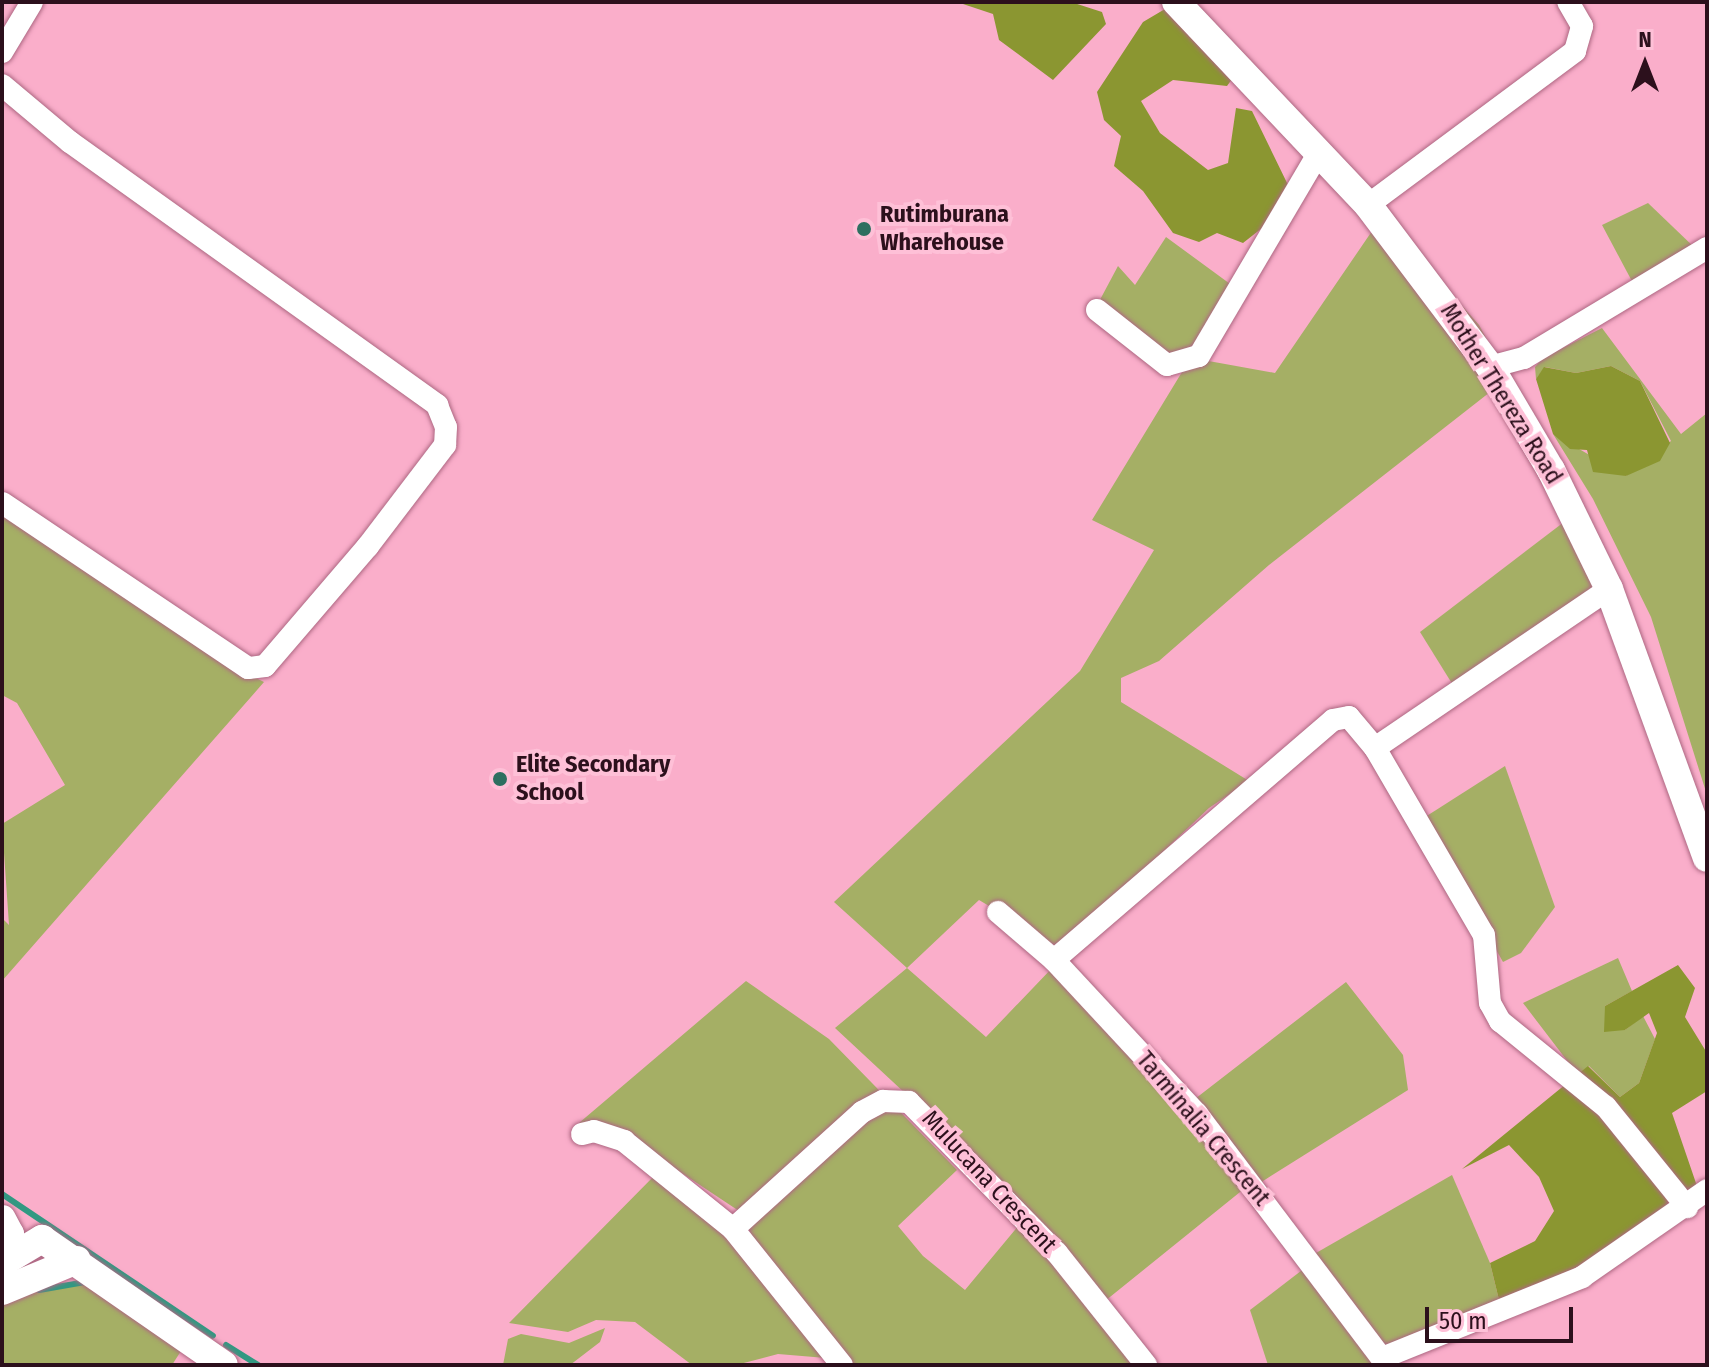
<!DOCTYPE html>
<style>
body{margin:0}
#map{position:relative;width:1709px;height:1367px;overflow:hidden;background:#faaeca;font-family:"Fira Sans Condensed",sans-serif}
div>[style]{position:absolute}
.green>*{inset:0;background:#a5af65}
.forest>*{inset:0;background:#8b9631}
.stream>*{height:6px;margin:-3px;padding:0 3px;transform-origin:3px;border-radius:3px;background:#319982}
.roads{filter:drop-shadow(0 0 2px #ad6782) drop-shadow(0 0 2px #ad6782)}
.minor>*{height:22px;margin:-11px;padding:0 11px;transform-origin:11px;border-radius:11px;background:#fff}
.tertiary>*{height:28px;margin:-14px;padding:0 14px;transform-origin:14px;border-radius:14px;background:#fff}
.dots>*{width:22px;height:22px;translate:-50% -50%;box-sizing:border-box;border:4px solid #fec0d7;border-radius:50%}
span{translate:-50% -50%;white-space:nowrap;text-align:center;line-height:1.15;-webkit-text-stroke:8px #fec0d7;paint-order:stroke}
.poi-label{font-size:24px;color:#2c101c;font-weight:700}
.left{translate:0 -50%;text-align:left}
.street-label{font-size:24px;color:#2c101c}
.frame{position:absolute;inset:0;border:4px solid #2c101c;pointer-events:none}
.north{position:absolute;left:1605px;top:24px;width:80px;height:80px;-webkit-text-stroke:6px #fec0d7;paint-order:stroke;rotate:0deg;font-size:22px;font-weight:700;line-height:32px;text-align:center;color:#2c101c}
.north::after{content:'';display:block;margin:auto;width:28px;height:36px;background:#2c101c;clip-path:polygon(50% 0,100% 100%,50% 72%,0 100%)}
.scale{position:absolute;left:1425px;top:1307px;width:148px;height:36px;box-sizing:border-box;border:4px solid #2c101c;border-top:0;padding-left:10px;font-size:24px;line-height:28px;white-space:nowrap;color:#2c101c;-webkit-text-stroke:6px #fec0d7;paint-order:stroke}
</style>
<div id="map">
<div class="green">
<i style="clip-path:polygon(1648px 203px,1696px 249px,1634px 285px,1602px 225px)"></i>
<i style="clip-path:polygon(1383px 215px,1479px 325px,1508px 378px,1269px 565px,1159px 661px,1121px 678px,1121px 702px,1249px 781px,1209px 808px,1061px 949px,979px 900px,907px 968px,986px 1037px,1054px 966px,1250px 1184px,1105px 1301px,921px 1108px,835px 1028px,907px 968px,834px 902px,1080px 671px,1154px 550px,1092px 520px,1182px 372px,1203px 360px,1275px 373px)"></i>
<i style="clip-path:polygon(1166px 237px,1237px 289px,1189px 354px,1166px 361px,1094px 311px,1118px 266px,1135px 285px)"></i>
<i style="clip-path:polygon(1602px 328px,1681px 434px,1707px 413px,1707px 795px,1651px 617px,1593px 499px,1553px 434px,1626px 476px,1671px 441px,1640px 381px,1611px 366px,1576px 373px,1545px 367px,1536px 379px,1535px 367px,1543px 358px)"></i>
<i style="clip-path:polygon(1581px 509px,1616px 579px,1456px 690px,1420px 632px)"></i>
<i style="clip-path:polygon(2px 511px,218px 659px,264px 682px,2px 981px,2px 918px,9px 925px,2px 824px,65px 785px,17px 703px,2px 695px)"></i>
<i style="clip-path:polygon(1505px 766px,1555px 907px,1521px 953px,1503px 962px,1422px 819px)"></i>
<i style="clip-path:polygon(1618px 958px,1632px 991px,1605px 1006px,1625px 1030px,1643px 1016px,1655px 1039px,1639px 1083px,1620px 1097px,1589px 1066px,1578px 1075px,1523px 1003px)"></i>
<i style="clip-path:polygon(746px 981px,829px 1039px,957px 1170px,898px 1226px,923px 1256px,965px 1290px,1019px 1225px,1138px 1365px,850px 1365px,759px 1249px,739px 1211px,614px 1128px,579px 1123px)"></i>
<i style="clip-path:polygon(1346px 982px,1403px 1055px,1408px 1090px,1263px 1181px,1258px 1191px,1191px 1102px)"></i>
<i style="clip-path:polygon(655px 1175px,695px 1197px,826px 1358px,778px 1354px,736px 1365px,692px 1365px,635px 1322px,596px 1320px,568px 1332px,509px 1323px)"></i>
<i style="clip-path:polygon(1452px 1175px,1490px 1263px,1500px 1304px,1398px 1362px,1316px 1253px)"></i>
<i style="clip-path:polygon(1310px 1264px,1390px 1365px,1268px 1365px,1250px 1310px)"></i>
<i style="clip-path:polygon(88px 1281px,181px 1351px,172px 1365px,2px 1365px,2px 1306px,22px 1294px)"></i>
<i style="clip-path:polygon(605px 1328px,600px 1342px,570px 1365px,503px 1365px,508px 1339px,521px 1334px,569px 1343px)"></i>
</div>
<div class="forest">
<i style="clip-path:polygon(1071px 2px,1102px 12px,1106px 24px,1053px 80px,999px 40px,993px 14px,963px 4px)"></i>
<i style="clip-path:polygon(1165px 9px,1235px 75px,1227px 86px,1173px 80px,1141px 101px,1160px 133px,1208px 170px,1228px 163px,1236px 108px,1252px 111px,1289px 187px,1284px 211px,1243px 243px,1217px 233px,1199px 242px,1173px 233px,1143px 191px,1114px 166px,1121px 136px,1104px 120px,1097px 92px,1143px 22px)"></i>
<i style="clip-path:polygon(1611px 366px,1640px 381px,1670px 443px,1660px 461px,1626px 476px,1593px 472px,1587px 450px,1570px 449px,1553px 434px,1536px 379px,1544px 367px,1576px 373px)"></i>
<i style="clip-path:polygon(1678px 965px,1695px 988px,1685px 1017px,1707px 1053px,1707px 1091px,1672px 1113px,1698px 1189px,1621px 1256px,1500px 1304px,1490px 1263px,1535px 1241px,1554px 1211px,1539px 1177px,1509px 1145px,1462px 1169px,1588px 1066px,1620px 1097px,1639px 1083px,1657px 1033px,1649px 1013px,1625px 1030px,1604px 1032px,1605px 1006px)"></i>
</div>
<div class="stream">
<i style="left:2px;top:1194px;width:254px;rotate:33.9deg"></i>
<i style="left:39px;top:1290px;width:48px;rotate:-9.7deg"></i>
<i style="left:226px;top:1345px;width:38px;rotate:32deg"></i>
</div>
<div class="roads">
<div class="minor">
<i style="left:2px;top:52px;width:58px;rotate:-59deg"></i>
<i style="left:2px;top:85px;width:89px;rotate:40deg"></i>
<i style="left:70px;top:142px;width:452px;rotate:35.6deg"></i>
<i style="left:437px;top:405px;width:24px;rotate:68deg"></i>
<i style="left:446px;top:427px;width:18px;rotate:93deg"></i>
<i style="left:445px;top:445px;width:127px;rotate:127.3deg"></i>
<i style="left:368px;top:546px;width:158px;rotate:130.6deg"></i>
<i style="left:265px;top:666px;width:17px;rotate:173deg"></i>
<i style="left:248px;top:668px;width:296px;rotate:-146.1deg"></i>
<i style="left:1368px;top:205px;width:258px;rotate:-36.6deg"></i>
<i style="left:1575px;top:51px;width:26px;rotate:-74deg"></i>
<i style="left:1582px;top:26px;width:28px;rotate:-120deg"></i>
<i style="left:1097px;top:310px;width:89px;rotate:38.2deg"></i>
<i style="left:1167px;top:365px;width:33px;rotate:-16deg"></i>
<i style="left:1199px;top:356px;width:234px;rotate:-59.5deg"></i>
<i style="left:1490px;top:367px;width:35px;rotate:-15deg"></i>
<i style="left:1524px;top:358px;width:214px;rotate:-31deg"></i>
<i style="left:1375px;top:748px;width:283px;rotate:-34.2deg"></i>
<i style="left:998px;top:912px;width:74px;rotate:40.6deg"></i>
<i style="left:1054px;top:960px;width:210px;rotate:47.1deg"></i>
<i style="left:1197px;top:1114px;width:315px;rotate:52.9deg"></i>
<i style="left:1054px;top:960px;width:368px;rotate:-40.7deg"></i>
<i style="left:1333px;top:720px;width:16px;rotate:-11deg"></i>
<i style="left:1349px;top:717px;width:40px;rotate:50deg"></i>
<i style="left:1375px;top:748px;width:216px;rotate:59.8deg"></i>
<i style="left:1484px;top:935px;width:68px;rotate:85deg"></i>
<i style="left:1490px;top:1003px;width:21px;rotate:61deg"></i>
<i style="left:1500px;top:1021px;width:136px;rotate:39.1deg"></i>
<i style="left:1606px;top:1107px;width:129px;rotate:51deg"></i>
<i style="left:582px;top:1134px;width:12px;rotate:-14deg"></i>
<i style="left:594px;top:1131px;width:32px;rotate:18deg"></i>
<i style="left:624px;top:1141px;width:140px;rotate:38.9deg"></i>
<i style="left:733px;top:1229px;width:174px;rotate:51.3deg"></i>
<i style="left:733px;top:1229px;width:174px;rotate:-42.2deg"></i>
<i style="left:862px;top:1112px;width:24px;rotate:-28deg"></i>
<i style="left:883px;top:1101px;width:26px;rotate:2deg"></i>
<i style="left:909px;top:1102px;width:211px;rotate:45.6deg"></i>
<i style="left:1057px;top:1253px;width:143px;rotate:51.5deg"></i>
<i style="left:1382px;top:1358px;width:216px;rotate:-22deg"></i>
<i style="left:1582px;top:1277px;width:152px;rotate:-34.8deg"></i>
</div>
<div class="tertiary">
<i style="left:1176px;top:2px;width:279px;rotate:46.6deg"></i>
<i style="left:1368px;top:205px;width:203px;rotate:53deg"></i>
<i style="left:1490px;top:367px;width:120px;rotate:59.4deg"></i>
<i style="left:1551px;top:470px;width:132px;rotate:64deg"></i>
<i style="left:1609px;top:589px;width:286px;rotate:70deg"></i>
<i style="left:2px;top:1219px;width:17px;rotate:62deg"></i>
<i style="left:10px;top:1234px;width:22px;rotate:111deg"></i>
<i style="left:2px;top:1263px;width:47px;rotate:-31deg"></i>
<i style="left:42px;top:1239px;width:221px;rotate:34.7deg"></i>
<i style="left:2px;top:1291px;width:81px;rotate:-22.5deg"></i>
</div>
</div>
<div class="dots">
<i style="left:864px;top:229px;background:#2d6f60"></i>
<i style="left:500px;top:779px;background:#2d6f60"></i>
</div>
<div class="poi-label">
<span class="left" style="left:880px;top:229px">Rutimburana<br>Wharehouse</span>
<span class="left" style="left:516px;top:779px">Elite Secondary<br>School</span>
</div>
<div class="street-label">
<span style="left:1501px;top:394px;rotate:58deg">Mother Thereza Road</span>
<span style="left:1203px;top:1129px;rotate:50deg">Tarminalia Crescent</span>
<span style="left:989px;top:1182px;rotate:47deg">Mulucana Crescent</span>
</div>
<div class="frame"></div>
<div class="north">N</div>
<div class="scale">50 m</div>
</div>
